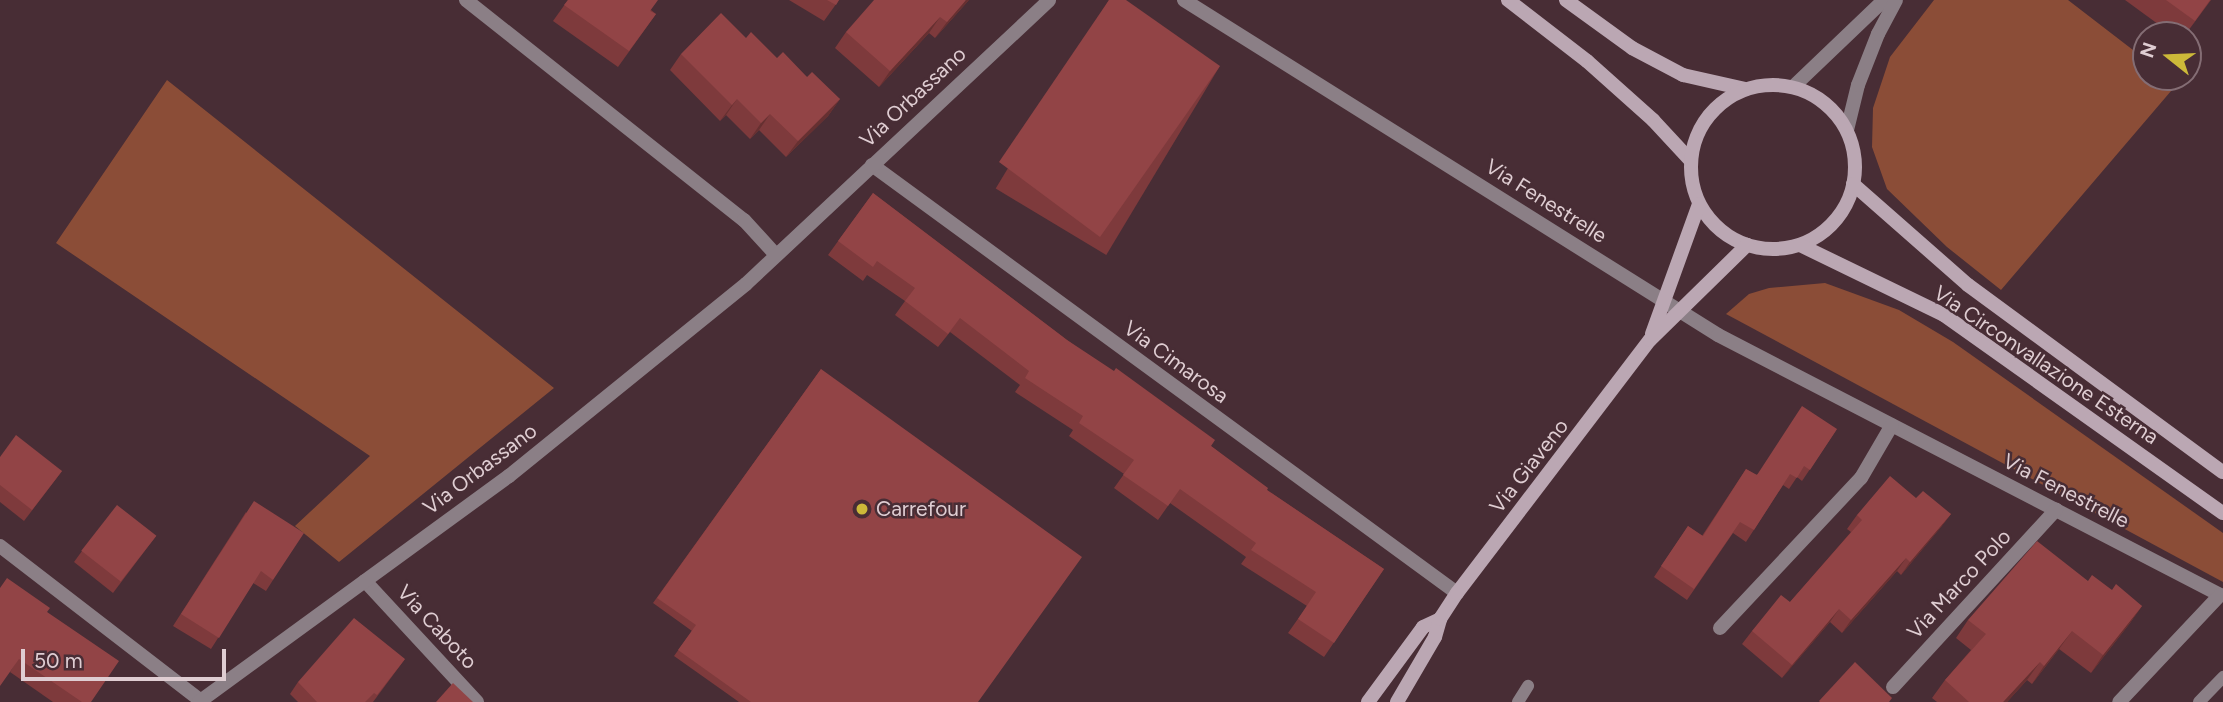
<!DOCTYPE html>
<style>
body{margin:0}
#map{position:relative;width:2223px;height:702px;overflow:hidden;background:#482d35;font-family:Figtree,sans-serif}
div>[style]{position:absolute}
.green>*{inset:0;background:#8b4d37}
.service>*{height:12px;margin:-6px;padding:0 6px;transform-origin:6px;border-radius:6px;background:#8b7f86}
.minor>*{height:14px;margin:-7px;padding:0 7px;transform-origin:7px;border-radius:7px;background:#8b7f86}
.tertiary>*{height:14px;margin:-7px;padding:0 7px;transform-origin:7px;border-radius:7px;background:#8b7f86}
.secondary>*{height:14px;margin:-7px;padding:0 7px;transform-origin:7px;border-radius:7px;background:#bba7b3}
.secondary>.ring{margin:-7px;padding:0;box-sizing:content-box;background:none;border:14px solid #bba7b3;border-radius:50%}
.wall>*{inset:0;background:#7e3a3c;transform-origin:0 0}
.shaded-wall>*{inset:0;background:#663031}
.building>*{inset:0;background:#924446;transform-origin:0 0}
.dots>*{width:19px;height:19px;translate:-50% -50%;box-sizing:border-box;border:4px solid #482d35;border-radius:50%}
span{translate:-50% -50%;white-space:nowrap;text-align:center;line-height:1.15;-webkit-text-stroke:5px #482d35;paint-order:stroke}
.street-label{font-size:21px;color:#dfcdd2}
.poi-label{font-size:21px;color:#dfcdd2}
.left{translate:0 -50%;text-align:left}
.north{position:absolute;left:2132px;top:21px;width:70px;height:70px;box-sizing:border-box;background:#482d35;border:2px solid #846d74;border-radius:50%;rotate:288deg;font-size:19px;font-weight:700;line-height:28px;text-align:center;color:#dfcdd2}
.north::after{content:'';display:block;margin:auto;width:24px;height:32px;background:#ccb939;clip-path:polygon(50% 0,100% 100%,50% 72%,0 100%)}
.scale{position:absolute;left:21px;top:649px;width:205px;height:32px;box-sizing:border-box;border:4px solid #dfcdd2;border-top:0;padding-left:9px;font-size:21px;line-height:24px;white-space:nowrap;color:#dfcdd2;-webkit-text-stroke:5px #482d35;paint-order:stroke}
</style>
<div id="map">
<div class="green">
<i style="clip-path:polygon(1934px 0,2068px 0,2146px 60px,2146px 77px,2168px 77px,2177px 84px,2001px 290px,1947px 247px,1887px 189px,1872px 147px,1873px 108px,1890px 57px)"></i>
<i style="clip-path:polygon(167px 80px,554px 388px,339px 562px,295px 526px,370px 456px,56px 243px)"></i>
<i style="clip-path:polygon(1825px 283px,1899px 310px,1953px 342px,2223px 533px,2223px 582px,1726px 314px,1749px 294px,1769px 288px)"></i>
</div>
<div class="service">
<i style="left:1518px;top:702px;width:19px;rotate:-58deg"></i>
<i style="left:2199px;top:702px;width:35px;rotate:-46deg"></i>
</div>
<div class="minor">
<i style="left:466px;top:0;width:355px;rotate:38.4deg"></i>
<i style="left:744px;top:220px;width:46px;rotate:47.6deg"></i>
<i style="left:1184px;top:0;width:630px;rotate:32.1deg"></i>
<i style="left:1718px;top:335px;width:565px;rotate:27.38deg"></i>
<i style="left:2220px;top:595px;width:147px;rotate:133.3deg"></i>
<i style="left:872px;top:165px;width:725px;rotate:36.19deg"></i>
<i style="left:0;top:546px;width:254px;rotate:37.6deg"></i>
<i style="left:365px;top:581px;width:165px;rotate:47.2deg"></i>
<i style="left:1720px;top:628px;width:206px;rotate:-46.8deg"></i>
<i style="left:1861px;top:478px;width:61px;rotate:-59.7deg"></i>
<i style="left:1893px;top:687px;width:241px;rotate:-47.4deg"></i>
<i style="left:199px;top:702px;width:384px;rotate:-36.1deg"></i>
<i style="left:509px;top:476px;width:305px;rotate:-39deg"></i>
<i style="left:746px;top:284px;width:415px;rotate:-43.1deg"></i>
</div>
<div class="tertiary">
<i style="left:1793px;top:87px;width:126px;rotate:-43.7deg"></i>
<i style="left:1847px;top:130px;width:46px;rotate:-76.3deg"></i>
<i style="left:1858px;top:85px;width:55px;rotate:-68.6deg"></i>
<i style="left:1878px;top:34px;width:38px;rotate:-62deg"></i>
</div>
<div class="secondary">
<i style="left:1508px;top:0;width:100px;rotate:37.7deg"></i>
<i style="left:1587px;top:61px;width:89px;rotate:41.8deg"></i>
<i style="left:1653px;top:120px;width:56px;rotate:47.2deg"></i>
<i style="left:1566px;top:0;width:82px;rotate:36deg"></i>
<i style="left:1632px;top:48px;width:58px;rotate:27.9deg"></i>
<i style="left:1683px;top:75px;width:64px;rotate:12.7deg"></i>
<i class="ring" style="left:1691px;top:85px;width:150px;height:150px"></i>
<i style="left:1853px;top:184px;width:153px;rotate:41.3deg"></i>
<i style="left:1968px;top:285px;width:316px;rotate:36.3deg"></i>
<i style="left:1800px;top:245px;width:160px;rotate:25.9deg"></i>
<i style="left:1944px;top:315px;width:342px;rotate:35.4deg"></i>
<i style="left:1652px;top:334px;width:138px;rotate:-70.1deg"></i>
<i style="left:1368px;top:702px;width:93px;rotate:-53.7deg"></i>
<i style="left:1423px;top:627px;width:19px;rotate:-25deg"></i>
<i style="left:1397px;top:702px;width:75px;rotate:-59.7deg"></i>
<i style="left:1435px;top:637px;width:19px;rotate:-74deg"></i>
<i style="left:1440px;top:619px;width:31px;rotate:-57deg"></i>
<i style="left:1457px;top:593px;width:318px;rotate:-52.7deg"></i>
<i style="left:1650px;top:340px;width:136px;rotate:-44.4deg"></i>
</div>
<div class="wall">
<i style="clip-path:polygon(568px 0,651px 10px,656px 14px,618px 67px,553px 21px)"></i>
<i style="clip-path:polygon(789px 0,839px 0,824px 21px)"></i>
<i style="clip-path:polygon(969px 0,935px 38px,929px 33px,879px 87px,835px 48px,846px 32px)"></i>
<i style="left:1109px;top:0;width:129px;height:220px;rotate:31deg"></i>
<i style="clip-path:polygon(2125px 0,2211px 0,2185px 35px,2173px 35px)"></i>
<i style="clip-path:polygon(681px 54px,777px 58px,807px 77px,840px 99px,828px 116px,786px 157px,759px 130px,750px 139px,726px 115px,720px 121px,670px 70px)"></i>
<i style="clip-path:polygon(873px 193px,1067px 340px,1211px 446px,1267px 490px,1384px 569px,1324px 657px,1288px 633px,1307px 606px,1241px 564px,1246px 557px,1170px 503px,1158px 520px,1114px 488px,1124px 474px,1069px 436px,1073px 430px,1015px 392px,1020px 385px,950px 332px,938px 347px,895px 315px,905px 301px,867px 275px,863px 281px,828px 255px)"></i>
<i style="clip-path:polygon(821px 369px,978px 702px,739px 702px,674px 656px,692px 631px,653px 603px)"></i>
<i style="clip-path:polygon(1837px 429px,1802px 481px,1797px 477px,1789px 489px,1783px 485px,1746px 542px,1733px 533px,1687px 600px,1654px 577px,1688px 526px,1702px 536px,1746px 469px,1756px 475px)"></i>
<i style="clip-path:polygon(0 457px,62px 471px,24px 521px,0 502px)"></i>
<i style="clip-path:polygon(1916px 498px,1951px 514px,1941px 527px,1901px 575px,1897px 571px,1842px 633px,1830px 622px,1782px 678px,1742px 644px,1752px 631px,1790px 602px,1851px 532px,1847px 529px,1857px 515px)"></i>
<i style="clip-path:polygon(246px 512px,273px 580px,266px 591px,253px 583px,211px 649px,173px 626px)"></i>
<i style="clip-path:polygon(156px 536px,113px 593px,74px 562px,82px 551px)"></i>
<i style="clip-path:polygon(2088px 581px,2112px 590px,2142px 606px,2130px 623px,2091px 673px,2059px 649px,2032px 684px,2027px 680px,2007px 702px,1937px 702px,1932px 698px,1945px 680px,1971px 650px,1956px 638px,1968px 620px)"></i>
<i style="clip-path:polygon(47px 612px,91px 702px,53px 702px,10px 672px)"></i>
<i style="clip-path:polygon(405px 659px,373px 702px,298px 702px,290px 694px,298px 682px)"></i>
</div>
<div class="shaded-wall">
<i style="clip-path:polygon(966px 0,969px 0,935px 38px,947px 22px)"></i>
<i style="clip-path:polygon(940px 17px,929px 33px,879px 87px,890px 71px)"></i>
<i style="clip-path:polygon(737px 99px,726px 115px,720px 121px,732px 105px)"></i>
<i style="clip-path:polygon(840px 99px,828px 116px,786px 157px,798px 141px)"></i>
<i style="clip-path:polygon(770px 114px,759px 130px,750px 139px,761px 123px)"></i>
<i style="clip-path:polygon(1951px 514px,1941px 527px,1901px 575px,1910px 562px)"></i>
<i style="clip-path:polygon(1906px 558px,1897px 571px,1842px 633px,1851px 620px)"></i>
<i style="clip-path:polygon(2142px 606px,2130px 623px,2091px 673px,2103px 655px)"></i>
<i style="clip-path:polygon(1839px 609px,1830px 622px,1782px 678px,1792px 665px)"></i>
<i style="clip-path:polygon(2072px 631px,2059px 649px,2032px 684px,2044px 666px)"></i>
<i style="clip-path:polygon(2040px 662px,2027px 680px,2007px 702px,2003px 702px)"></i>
</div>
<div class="building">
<i style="clip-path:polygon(568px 0,658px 0,650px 11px,656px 14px,629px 51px,564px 5px)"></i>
<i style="clip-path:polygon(827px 0,839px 0,836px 5px)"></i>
<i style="clip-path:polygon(874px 0,966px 0,947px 22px,940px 17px,890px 71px,846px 32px)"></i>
<i style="clip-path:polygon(1109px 0,1126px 0,1220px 66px,1100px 237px,999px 162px)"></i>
<i style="clip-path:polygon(2166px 0,2210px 0,2195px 21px)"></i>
<i style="clip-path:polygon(721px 13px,746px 38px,751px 32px,777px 58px,783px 52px,807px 77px,812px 72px,840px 99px,798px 141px,770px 114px,761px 123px,737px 99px,732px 105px,681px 54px)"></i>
<i style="clip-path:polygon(873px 193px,1067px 340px,1114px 371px,1116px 368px,1215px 440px,1211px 446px,1268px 488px,1267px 490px,1384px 569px,1334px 643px,1298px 619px,1316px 592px,1251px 550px,1256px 543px,1180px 489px,1168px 506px,1123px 475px,1134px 460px,1079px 423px,1083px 416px,1025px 378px,1029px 371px,960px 318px,948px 334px,905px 301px,915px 288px,877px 261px,873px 267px,838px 241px)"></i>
<i style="clip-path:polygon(821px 369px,1082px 557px,978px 702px,751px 702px,678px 650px,696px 625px,657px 598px)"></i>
<i style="clip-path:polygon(1802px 406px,1837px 429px,1810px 470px,1804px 466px,1797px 478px,1790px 474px,1754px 530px,1740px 522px,1694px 589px,1661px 566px,1688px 526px,1703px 536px,1746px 469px,1757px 475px)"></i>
<i style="clip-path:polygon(16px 435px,62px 471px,32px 510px,0 485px,0 457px)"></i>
<i style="clip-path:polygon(1890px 476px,1916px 498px,1923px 491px,1951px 514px,1910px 562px,1906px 558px,1851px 620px,1839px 609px,1792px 665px,1752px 631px,1781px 595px,1790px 602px,1862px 520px,1857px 515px)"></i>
<i style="clip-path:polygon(254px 501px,304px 533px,273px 580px,261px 571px,219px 638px,181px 614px)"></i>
<i style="left:117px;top:505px;width:50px;height:58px;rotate:38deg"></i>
<i style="clip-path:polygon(2037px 541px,2088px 581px,2092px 575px,2112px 590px,2116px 584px,2142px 606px,2103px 655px,2072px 631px,2044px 666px,2040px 662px,2003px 702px,1969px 702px,1945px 680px,1986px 634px,1968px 620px)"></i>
<i style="clip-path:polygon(7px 578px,50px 608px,47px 612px,119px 661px,91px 702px,82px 702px,19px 659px,0 686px,0 588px)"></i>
<i style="clip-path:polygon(354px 618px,405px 659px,377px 695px,374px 693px,365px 702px,317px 702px,298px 682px)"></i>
<i style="clip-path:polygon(1855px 662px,1892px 698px,1889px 702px,1820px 702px,1819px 701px)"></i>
<i style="clip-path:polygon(453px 683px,473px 702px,436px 702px)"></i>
</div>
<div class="dots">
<i style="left:862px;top:509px;background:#ccb939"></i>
</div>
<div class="street-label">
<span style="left:913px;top:97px;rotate:-43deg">Via Orbassano</span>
<span style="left:1546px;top:201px;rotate:32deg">Via Fenestrelle</span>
<span style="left:1176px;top:362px;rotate:36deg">Via Cimarosa</span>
<span style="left:2046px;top:365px;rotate:34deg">Via Circonvallazione Esterna</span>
<span style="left:1529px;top:466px;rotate:-52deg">Via Giaveno</span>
<span style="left:480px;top:469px;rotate:-37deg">Via Orbassano</span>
<span style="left:2066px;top:491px;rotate:27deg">Via Fenestrelle</span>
<span style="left:1959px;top:584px;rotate:-47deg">Via Marco Polo</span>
<span style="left:437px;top:627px;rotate:47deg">Via Caboto</span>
</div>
<div class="poi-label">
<span class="left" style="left:876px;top:509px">Carrefour</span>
</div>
<div class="north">N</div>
<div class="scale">50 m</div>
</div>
